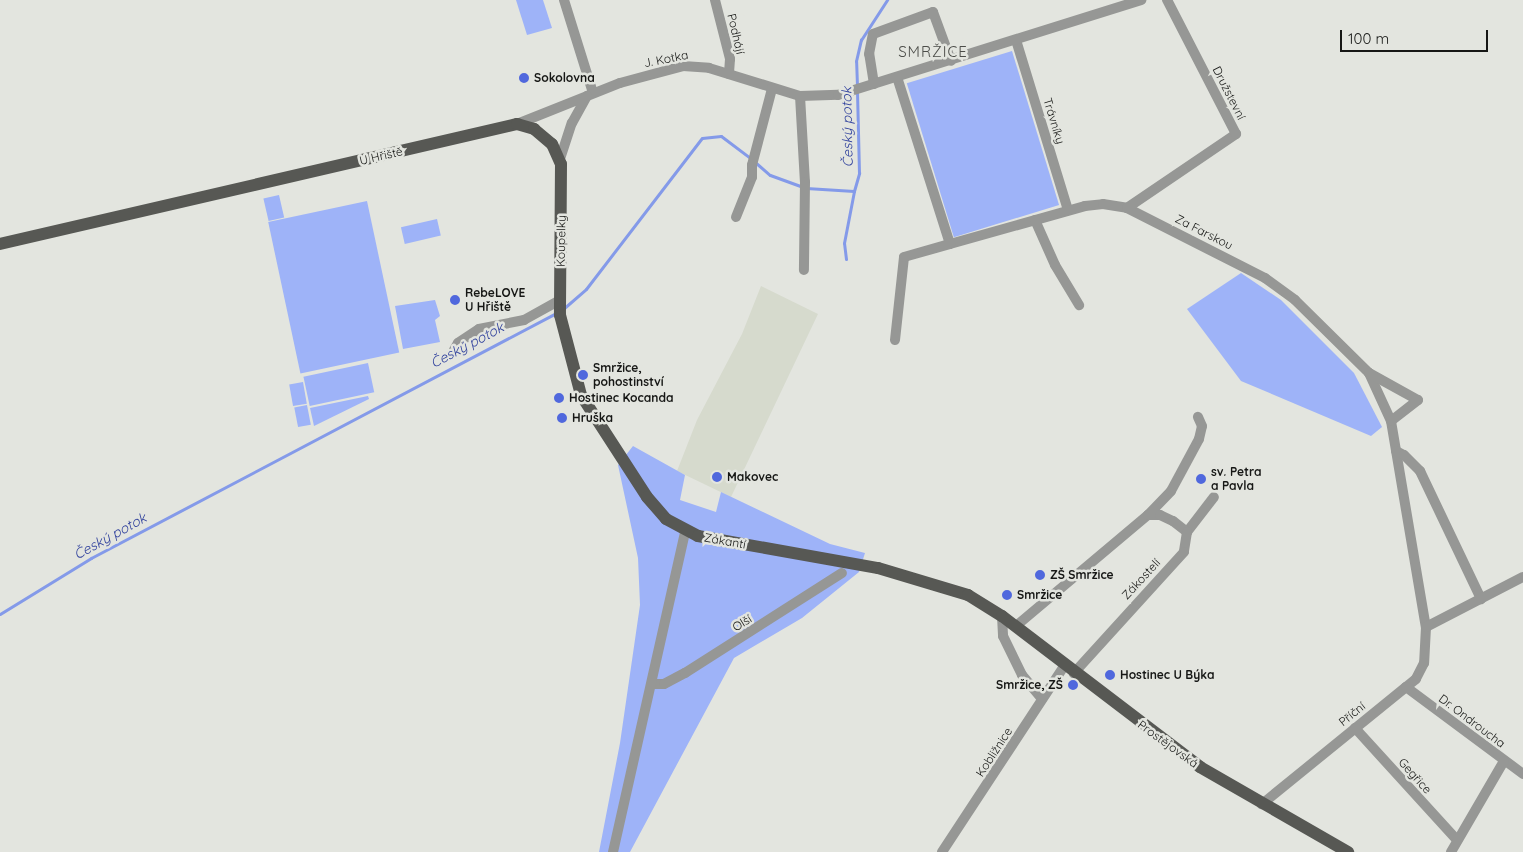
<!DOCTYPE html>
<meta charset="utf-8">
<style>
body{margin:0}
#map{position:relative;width:1523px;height:852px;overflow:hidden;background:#e3e5df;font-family:Quicksand,sans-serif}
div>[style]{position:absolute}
.built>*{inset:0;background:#d6dacd}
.green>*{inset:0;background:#9eb3f8;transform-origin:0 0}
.stream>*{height:3px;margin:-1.5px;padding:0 1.5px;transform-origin:1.5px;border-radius:1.5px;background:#849ae9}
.minor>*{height:10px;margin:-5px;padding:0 5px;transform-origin:5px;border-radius:5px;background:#969795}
.major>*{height:12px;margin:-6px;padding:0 6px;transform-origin:6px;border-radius:6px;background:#575854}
.dots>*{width:14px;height:14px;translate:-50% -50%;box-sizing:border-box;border:2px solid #e3e5df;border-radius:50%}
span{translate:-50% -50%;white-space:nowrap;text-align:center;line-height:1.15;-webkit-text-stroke:5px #e3e5df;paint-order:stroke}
.street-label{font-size:12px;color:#161715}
.poi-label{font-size:12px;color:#161715;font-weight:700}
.left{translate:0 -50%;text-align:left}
.right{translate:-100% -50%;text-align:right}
.water-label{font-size:14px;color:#31429d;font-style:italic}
.quarter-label{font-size:15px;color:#4c4d49;letter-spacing:1px}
.scale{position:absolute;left:1340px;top:30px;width:148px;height:22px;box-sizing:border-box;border:2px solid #161715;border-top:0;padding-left:6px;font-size:15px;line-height:18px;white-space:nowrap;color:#161715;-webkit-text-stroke:4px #e3e5df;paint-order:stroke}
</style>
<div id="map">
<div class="built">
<i style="clip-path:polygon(761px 286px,818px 314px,731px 497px,677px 471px,697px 420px,742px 334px)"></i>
</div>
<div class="green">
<i style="clip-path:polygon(516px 0,543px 0,552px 28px,527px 35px)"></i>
<i style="left:1012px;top:51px;width:161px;height:110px;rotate:73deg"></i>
<i style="left:279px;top:195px;width:23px;height:16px;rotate:77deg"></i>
<i style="left:367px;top:201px;width:155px;height:101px;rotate:78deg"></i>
<i style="left:437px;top:219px;width:17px;height:37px;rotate:77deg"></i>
<i style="clip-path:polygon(1241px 273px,1281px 300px,1354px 373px,1382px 427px,1371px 436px,1241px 381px,1187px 309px)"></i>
<i style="clip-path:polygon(435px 300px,440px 316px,435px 320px,440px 342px,403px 349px,395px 306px)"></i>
<i style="left:368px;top:363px;width:30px;height:66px;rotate:78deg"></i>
<i style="left:303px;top:382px;width:22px;height:14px;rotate:80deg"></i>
<i style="clip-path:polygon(368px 396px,369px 399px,314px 426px,310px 408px)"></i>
<i style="left:307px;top:405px;width:20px;height:13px;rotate:79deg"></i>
<i style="clip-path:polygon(633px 446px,685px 475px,680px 500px,716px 512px,721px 492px,830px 544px,865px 553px,859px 572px,802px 618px,734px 658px,630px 852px,599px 852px,620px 743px,640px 605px,638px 558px,618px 465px)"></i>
</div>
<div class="stream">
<i style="left:857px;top:86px;width:25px;rotate:-92deg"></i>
<i style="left:856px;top:61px;width:22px;rotate:-77deg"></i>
<i style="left:861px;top:40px;width:48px;rotate:-57deg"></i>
<i style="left:756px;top:163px;width:18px;rotate:41deg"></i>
<i style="left:770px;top:175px;width:38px;rotate:20deg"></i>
<i style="left:806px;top:188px;width:48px;rotate:3.6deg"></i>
<i style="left:854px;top:191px;width:19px;rotate:-74deg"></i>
<i style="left:859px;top:173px;width:81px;rotate:-91.4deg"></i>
<i style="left:846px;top:259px;width:16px;rotate:-97deg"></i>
<i style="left:844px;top:243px;width:53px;rotate:-79.1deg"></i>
<i style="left:563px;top:309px;width:30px;rotate:-41deg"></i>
<i style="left:586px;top:289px;width:190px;rotate:-52.5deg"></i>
<i style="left:702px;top:138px;width:19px;rotate:-6deg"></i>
<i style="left:721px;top:136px;width:38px;rotate:37deg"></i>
<i style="left:0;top:614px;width:107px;rotate:-31.6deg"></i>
<i style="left:91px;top:558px;width:526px;rotate:-27.78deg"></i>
</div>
<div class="minor">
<i style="left:564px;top:0;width:97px;rotate:72.7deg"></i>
<i style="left:715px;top:0;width:61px;rotate:75.7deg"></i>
<i style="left:730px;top:59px;width:15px;rotate:94deg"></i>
<i style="left:1016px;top:40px;width:178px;rotate:73deg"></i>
<i style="left:897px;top:77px;width:175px;rotate:72.4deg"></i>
<i style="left:950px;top:244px;width:140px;rotate:-15.7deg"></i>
<i style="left:1085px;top:206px;width:18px;rotate:-6deg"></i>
<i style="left:1103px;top:204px;width:24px;rotate:9deg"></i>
<i style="left:1127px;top:208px;width:155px;rotate:26.9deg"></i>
<i style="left:1265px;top:278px;width:37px;rotate:36deg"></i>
<i style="left:1295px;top:300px;width:104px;rotate:44.6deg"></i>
<i style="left:1369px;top:373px;width:53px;rotate:65.4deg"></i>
<i style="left:1391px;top:421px;width:209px;rotate:80.4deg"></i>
<i style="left:1426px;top:627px;width:36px;rotate:93deg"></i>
<i style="left:1424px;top:663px;width:18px;rotate:117deg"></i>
<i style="left:1416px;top:679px;width:13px;rotate:141deg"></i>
<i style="left:1406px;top:687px;width:186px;rotate:140.9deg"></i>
<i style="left:874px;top:84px;width:30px;rotate:-99deg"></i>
<i style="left:869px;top:54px;width:20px;rotate:-79deg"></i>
<i style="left:873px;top:34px;width:64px;rotate:-20.1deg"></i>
<i style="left:933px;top:12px;width:52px;rotate:69.8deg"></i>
<i style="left:800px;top:96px;width:86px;rotate:86.7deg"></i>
<i style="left:805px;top:182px;width:88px;rotate:90.7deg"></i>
<i style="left:517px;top:124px;width:111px;rotate:-21.7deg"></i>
<i style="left:620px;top:83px;width:65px;rotate:-15.1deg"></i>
<i style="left:683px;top:66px;width:26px;rotate:4deg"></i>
<i style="left:709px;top:68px;width:95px;rotate:17.1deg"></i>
<i style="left:800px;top:96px;width:38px;rotate:-2deg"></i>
<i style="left:838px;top:95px;width:318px;rotate:-17.4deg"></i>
<i style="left:560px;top:159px;width:38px;rotate:-72deg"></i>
<i style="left:572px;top:123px;width:31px;rotate:-61deg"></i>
<i style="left:1127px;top:208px;width:132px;rotate:-34.2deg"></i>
<i style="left:1236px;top:134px;width:151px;rotate:-117.2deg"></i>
<i style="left:736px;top:217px;width:43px;rotate:-68.2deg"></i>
<i style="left:752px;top:177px;width:12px;rotate:-90deg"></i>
<i style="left:752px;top:165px;width:79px;rotate:-75.3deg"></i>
<i style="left:1035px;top:220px;width:49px;rotate:66deg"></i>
<i style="left:1055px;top:265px;width:47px;rotate:59deg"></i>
<i style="left:895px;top:340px;width:83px;rotate:-83.8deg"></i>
<i style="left:904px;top:257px;width:48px;rotate:-15.8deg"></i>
<i style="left:454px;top:350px;width:8px;rotate:-60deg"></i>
<i style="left:458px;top:343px;width:25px;rotate:-34deg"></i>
<i style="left:479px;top:329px;width:46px;rotate:-11.3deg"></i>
<i style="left:524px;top:320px;width:41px;rotate:-29.1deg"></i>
<i style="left:1369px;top:373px;width:56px;rotate:28.9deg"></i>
<i style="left:1418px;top:400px;width:34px;rotate:142deg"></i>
<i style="left:1396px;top:451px;width:9px;rotate:27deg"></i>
<i style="left:1404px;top:455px;width:23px;rotate:45deg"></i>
<i style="left:1420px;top:471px;width:142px;rotate:64.5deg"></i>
<i style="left:1148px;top:515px;width:33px;rotate:-46deg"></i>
<i style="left:1171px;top:491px;width:59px;rotate:-61.7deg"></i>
<i style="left:1199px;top:439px;width:13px;rotate:-77deg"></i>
<i style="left:1202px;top:426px;width:10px;rotate:-114deg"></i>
<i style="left:1187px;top:532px;width:44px;rotate:-52.4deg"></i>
<i style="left:1002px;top:616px;width:20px;rotate:87deg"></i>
<i style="left:1003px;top:636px;width:43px;rotate:64deg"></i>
<i style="left:1022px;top:675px;width:31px;rotate:50deg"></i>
<i style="left:1016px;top:626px;width:172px;rotate:-40.1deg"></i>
<i style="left:1148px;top:515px;width:12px"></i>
<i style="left:1160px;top:515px;width:14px;rotate:25deg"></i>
<i style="left:1173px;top:521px;width:18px;rotate:38deg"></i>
<i style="left:1187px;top:532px;width:20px;rotate:99deg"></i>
<i style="left:1184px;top:552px;width:164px;rotate:132.3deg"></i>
<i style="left:1426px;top:627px;width:109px;rotate:-27.3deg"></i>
<i style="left:652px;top:684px;width:12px"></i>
<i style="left:664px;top:684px;width:24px;rotate:-28deg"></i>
<i style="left:685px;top:673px;width:186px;rotate:-32.5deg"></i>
<i style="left:1406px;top:687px;width:146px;rotate:36.6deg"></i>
<i style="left:1355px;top:728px;width:151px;rotate:47.7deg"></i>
<i style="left:613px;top:852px;width:328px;rotate:-77.3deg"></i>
<i style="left:942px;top:852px;width:224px;rotate:-56.7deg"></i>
<i style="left:1451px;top:852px;width:105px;rotate:-59.8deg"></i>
</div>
<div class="major">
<i style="left:0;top:244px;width:531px;rotate:-13.07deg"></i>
<i style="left:517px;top:124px;width:18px;rotate:16deg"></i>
<i style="left:534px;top:129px;width:23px;rotate:40deg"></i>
<i style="left:552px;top:144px;width:22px;rotate:66deg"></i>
<i style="left:561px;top:164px;width:151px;rotate:90.4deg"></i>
<i style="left:560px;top:315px;width:83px;rotate:75.3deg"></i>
<i style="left:581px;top:395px;width:121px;rotate:57.1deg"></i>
<i style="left:647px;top:497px;width:29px;rotate:49deg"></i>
<i style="left:666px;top:519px;width:36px;rotate:28deg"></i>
<i style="left:698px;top:536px;width:183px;rotate:10.1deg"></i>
<i style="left:878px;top:568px;width:94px;rotate:16.7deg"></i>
<i style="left:968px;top:595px;width:40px;rotate:32deg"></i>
<i style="left:1002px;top:616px;width:249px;rotate:37.3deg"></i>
<i style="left:1200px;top:767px;width:171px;rotate:29.9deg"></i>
</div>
<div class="dots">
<i style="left:524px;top:78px;background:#5068dd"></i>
<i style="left:455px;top:300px;background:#5068dd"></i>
<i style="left:583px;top:375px;background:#5068dd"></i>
<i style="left:559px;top:398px;background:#5068dd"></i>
<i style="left:562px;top:418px;background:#5068dd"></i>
<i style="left:717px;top:477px;background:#5068dd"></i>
<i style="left:1201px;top:479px;background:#5068dd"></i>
<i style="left:1040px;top:575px;background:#5068dd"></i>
<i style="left:1007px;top:595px;background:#5068dd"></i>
<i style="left:1110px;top:675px;background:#5068dd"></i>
<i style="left:1073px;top:685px;background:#5068dd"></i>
</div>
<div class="street-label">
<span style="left:736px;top:34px;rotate:77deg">Podhájí</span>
<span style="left:666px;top:59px;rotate:-11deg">J. Kotka</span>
<span style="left:1229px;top:93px;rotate:63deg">Družstevní</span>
<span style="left:1054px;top:121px;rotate:73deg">Trávníky</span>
<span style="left:381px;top:156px;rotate:-13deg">U Hřiště</span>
<span style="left:1204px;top:232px;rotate:27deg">Za Farskou</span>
<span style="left:561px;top:241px;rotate:-89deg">Koupelky</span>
<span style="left:725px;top:541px;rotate:10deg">Zákantí</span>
<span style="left:1141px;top:579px;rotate:-47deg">Zákostelí</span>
<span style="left:742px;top:623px;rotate:-32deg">Olší</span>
<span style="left:1352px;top:714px;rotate:-39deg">Příční</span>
<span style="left:1472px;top:721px;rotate:37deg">Dr. Ondroucha</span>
<span style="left:1168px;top:744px;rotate:36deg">Prostějovská</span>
<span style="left:994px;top:752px;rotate:-57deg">Kobližnice</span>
<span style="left:1415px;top:776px;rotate:48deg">Gegřice</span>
</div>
<div class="poi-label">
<span class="left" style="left:534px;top:78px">Sokolovna</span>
<span class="left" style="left:465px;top:300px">RebeLOVE<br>U Hřiště</span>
<span class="left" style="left:593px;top:375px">Smržice,<br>pohostinství</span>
<span class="left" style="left:569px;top:398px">Hostinec Kocanda</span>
<span class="left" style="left:572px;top:418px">Hruška</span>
<span class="left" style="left:1211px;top:479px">sv. Petra<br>a Pavla</span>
<span class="left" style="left:727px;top:477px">Makovec</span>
<span class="left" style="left:1050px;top:575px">ZŠ Smržice</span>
<span class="left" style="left:1017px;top:595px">Smržice</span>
<span class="left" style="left:1120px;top:675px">Hostinec U Býka</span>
<span class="right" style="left:1063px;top:685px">Smržice, ZŠ</span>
</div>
<div class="water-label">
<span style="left:847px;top:127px;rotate:-91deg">Český potok</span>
<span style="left:467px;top:345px;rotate:-28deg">Český potok</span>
<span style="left:110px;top:536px;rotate:-29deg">Český potok</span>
</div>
<div class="quarter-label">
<span style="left:933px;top:52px">SMRŽICE</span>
</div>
<div class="scale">100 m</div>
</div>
